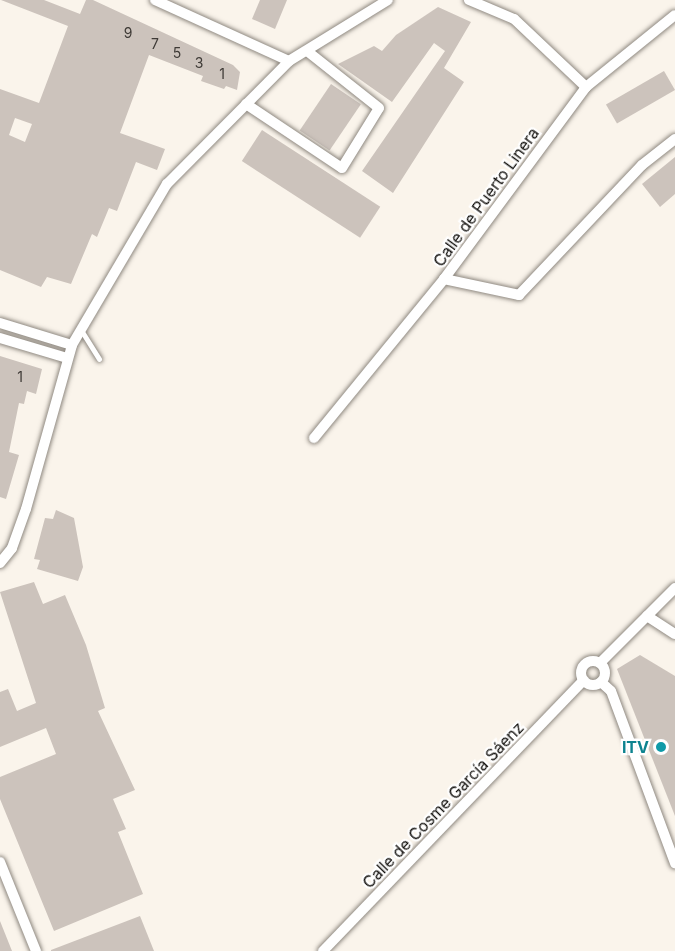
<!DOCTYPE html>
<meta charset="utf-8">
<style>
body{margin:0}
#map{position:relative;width:675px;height:951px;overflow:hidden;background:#faf4eb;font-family:Inter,sans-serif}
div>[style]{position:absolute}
.building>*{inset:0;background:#ccc3bc;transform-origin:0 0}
.roads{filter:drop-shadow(0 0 2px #8f8981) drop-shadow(0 0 2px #8f8981)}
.service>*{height:5px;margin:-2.5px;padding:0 2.5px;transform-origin:2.5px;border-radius:2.5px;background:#fff}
.minor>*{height:10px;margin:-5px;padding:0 5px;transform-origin:5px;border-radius:5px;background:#fff}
.minor>.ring{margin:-5px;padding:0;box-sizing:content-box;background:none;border:10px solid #fff;border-radius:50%}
.dots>*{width:16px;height:16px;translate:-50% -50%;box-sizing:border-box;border:3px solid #fff;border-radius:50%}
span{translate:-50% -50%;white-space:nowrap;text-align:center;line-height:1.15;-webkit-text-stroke:4.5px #fff;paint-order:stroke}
.number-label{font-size:14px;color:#3e3a36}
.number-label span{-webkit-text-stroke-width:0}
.street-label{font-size:16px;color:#0e0c09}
.culture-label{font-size:16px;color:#0d838f;font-weight:700}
.right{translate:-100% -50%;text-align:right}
</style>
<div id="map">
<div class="building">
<i style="clip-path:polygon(evenodd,1px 0,44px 0,80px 14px,86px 0,93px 0,233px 65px,240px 72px,237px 90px,226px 86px,224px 89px,201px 81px,203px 76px,149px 55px,120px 133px,165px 149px,157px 170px,136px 162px,117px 211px,109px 208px,97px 237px,92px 234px,71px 284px,47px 277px,41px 287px,0 270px,0 89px,39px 103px,68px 26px,1px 0,15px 118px,32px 124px,25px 142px,9px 135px,15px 118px)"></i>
<i style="clip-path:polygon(260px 0,287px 0,275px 29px,252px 19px)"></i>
<i style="clip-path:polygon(438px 7px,471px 22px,444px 68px,464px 82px,393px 193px,362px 171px,445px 51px,434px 43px,392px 102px,338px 64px,374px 46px,382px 51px,396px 35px)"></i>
<i style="left:664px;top:71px;width:22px;height:67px;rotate:60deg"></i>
<i style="left:331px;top:84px;width:36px;height:56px;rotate:34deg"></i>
<i style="left:262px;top:130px;width:141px;height:37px;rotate:33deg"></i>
<i style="clip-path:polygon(675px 157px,675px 194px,660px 207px,642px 184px)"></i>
<i style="clip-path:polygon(0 356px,42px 369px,36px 394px,27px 391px,24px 404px,19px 403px,9px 452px,19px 455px,6px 499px,0 497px)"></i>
<i style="clip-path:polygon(56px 510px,74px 518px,83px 567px,78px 581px,37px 569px,40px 560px,34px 559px,45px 518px,53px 519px)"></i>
<i style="clip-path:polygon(34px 582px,43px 604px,65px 595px,86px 645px,105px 708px,98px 711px,135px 790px,113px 799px,126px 829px,118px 832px,143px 894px,54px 931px,0 799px,0 777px,56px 754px,46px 728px,0 747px,0 692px,8px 689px,17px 711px,36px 703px,0 592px)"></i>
<i style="clip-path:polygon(640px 655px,675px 676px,675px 816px,617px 669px)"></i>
<i style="clip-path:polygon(140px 916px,154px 951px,51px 951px,51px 950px)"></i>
<i style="clip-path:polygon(0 921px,12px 951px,0 951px)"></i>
</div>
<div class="roads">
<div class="service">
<i style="left:81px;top:330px;width:34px;rotate:58deg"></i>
</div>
<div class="minor">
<i style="left:155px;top:0;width:147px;rotate:24.5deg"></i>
<i style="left:586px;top:87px;width:114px;rotate:-39deg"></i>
<i style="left:246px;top:104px;width:115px;rotate:33.7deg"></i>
<i style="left:342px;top:168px;width:70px;rotate:-58.3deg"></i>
<i style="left:379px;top:108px;width:92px;rotate:-141.6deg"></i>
<i style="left:444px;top:279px;width:77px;rotate:12deg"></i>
<i style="left:519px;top:295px;width:179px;rotate:-46.6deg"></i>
<i style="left:642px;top:165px;width:42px;rotate:-38.2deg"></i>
<i style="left:0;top:323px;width:75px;rotate:17deg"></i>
<i style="left:0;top:338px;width:70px;rotate:16.6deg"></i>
<i style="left:314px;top:438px;width:205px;rotate:-50.7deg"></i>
<i style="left:444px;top:279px;width:239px;rotate:-53.5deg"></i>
<i style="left:586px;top:87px;width:99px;rotate:-136.6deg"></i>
<i style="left:514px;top:19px;width:49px;rotate:-157.1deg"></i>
<i style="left:0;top:563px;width:19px;rotate:-51deg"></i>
<i style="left:12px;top:548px;width:41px;rotate:-70.3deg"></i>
<i style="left:26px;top:509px;width:170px;rotate:-74.3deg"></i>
<i style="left:72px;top:345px;width:187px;rotate:-59.5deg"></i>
<i style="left:167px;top:184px;width:173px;rotate:-45.2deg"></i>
<i style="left:289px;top:61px;width:116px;rotate:-31.6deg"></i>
<i style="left:647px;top:616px;width:33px;rotate:33deg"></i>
<i class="ring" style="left:581px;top:661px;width:14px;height:14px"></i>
<i style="left:600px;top:663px;width:106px;rotate:-45deg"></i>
<i style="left:601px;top:682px;width:13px;rotate:42deg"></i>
<i style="left:611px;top:691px;width:184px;rotate:69.6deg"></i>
<i style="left:0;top:862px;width:96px;rotate:68deg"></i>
<i style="left:323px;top:951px;width:376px;rotate:-46.1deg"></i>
</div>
</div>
<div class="dots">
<i style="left:661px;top:747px;background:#0f9aa8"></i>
</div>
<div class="number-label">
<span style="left:128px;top:33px">9</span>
<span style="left:155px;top:44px">7</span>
<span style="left:177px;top:53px">5</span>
<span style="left:199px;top:63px">3</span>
<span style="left:222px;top:74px">1</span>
<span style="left:20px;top:377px">1</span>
</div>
<div class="street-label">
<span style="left:486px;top:197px;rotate:-54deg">Calle de Puerto Linera</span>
<span style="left:443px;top:805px;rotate:-46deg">Calle de Cosme García Sáenz</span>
</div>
<div class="culture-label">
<span class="right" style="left:649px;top:747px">ITV</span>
</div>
</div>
